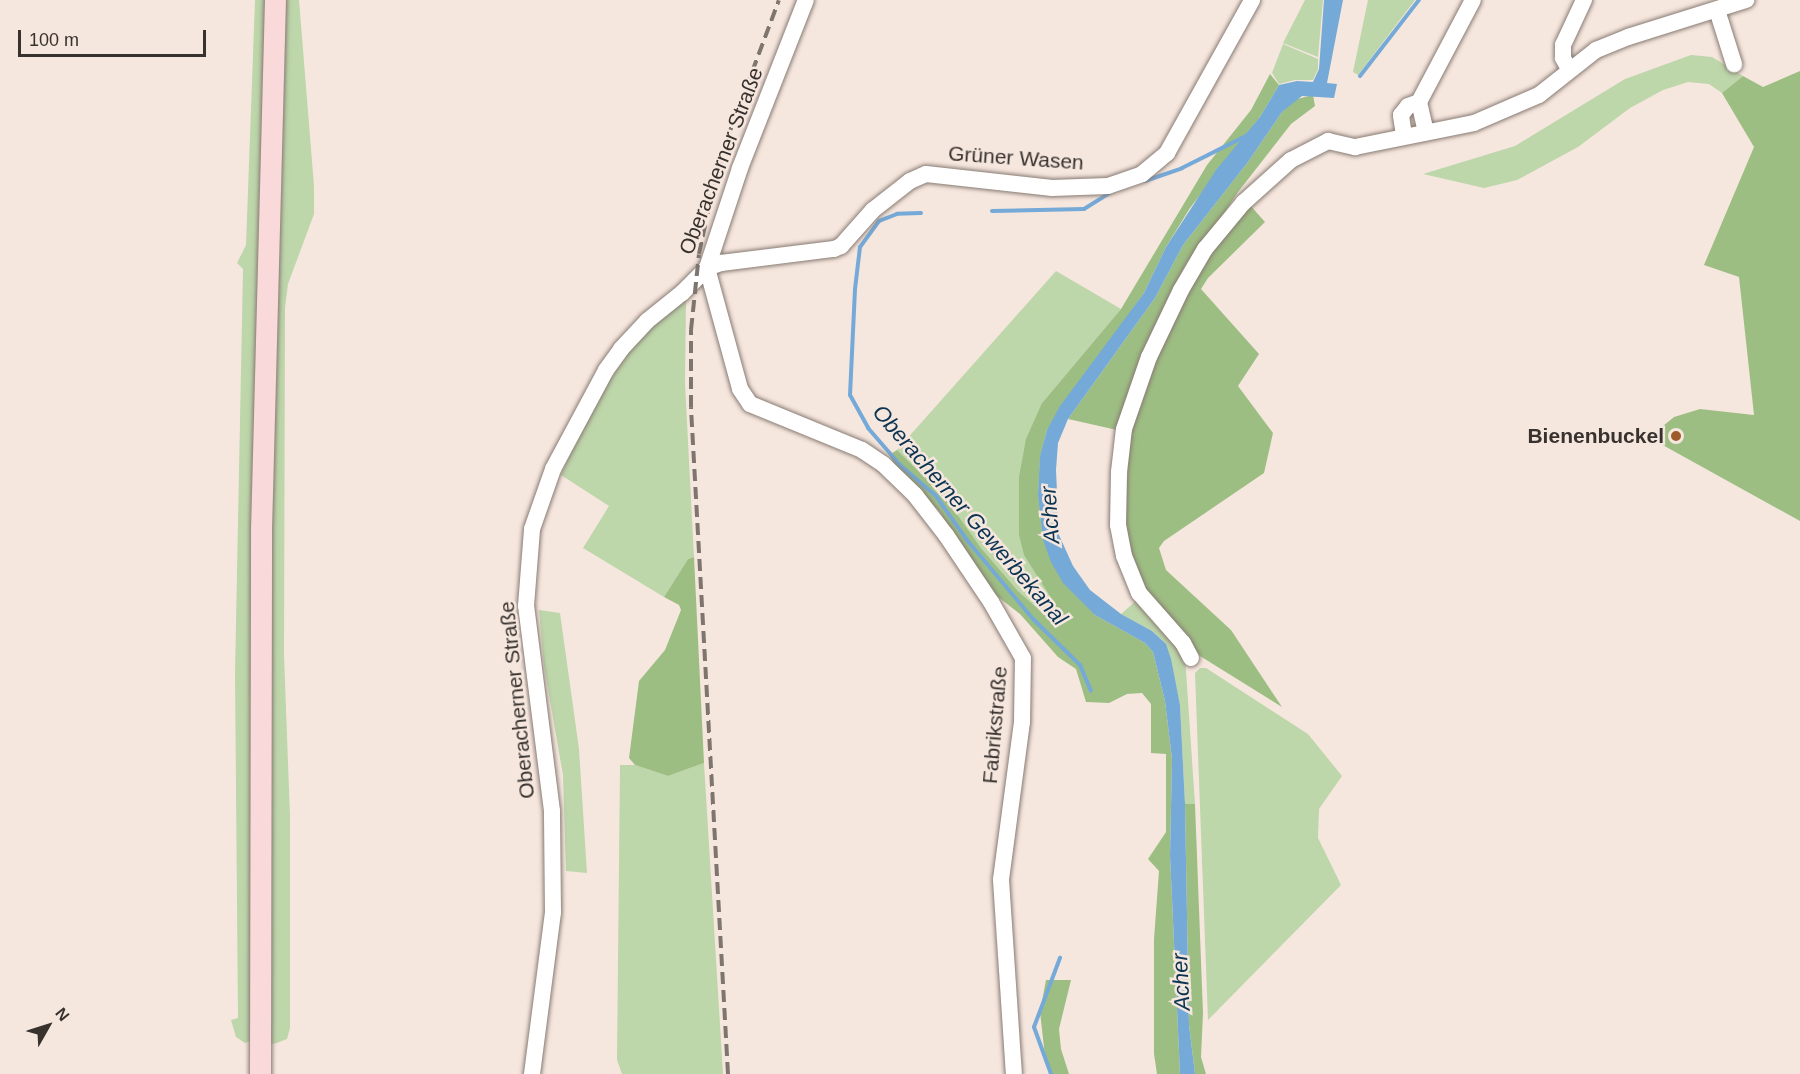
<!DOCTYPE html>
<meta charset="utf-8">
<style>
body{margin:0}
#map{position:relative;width:1800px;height:1074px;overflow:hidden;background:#f6e7de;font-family:Helvetica,sans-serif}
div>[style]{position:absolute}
.green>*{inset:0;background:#bdd6aa}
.forest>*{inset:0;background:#9dbe83}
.water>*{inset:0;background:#75a9d7}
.stream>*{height:4px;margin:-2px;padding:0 2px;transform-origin:2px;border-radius:2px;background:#75a9d7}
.roads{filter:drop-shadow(0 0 2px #887b73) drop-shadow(0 0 2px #887b73)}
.minor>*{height:16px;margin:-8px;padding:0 8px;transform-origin:8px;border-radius:8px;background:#fff}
.major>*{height:21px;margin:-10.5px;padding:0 10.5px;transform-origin:10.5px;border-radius:10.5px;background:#fad9db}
.rail>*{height:4px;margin-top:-2px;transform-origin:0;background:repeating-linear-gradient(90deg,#7e756f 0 12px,transparent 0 18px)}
.dots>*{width:16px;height:16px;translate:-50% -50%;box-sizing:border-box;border:3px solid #f6e7de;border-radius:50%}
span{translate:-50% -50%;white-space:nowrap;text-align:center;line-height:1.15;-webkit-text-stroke:5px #f6e7de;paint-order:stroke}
.street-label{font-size:21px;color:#38322f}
.poi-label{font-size:21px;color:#38322f;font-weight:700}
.right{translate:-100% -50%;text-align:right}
.water-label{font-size:22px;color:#0b3352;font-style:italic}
.north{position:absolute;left:18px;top:996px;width:60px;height:60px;-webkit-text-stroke:4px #f6e7de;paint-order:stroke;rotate:51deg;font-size:16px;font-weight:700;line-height:24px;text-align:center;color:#38322f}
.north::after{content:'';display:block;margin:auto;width:21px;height:27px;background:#38322f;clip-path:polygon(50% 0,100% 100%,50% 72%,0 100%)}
.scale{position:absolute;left:18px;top:30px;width:188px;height:27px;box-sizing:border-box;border:3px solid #38322f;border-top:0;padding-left:8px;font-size:18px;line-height:21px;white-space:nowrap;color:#38322f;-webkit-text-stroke:4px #f6e7de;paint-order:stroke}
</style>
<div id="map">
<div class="green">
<i style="clip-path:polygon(255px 0,268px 0,250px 1041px,245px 1043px,236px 1037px,231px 1020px,238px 1018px,235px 674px,243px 269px,237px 263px,246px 245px)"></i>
<i style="clip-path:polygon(283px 0,299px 0,314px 186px,314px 214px,288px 284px,285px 308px,284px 655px,290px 816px,290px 1028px,287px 1039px,274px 1044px,270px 1042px,271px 511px)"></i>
<i style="clip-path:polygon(1305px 0,1323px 0,1318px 57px,1283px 43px)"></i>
<i style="clip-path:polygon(1368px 0,1415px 0,1358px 75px,1353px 72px)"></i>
<i style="clip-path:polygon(1283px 44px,1318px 59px,1318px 69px,1313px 80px,1295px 80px,1279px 84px,1272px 73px)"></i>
<i style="clip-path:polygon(1691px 55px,1712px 57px,1743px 76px,1722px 93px,1709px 84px,1688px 82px,1663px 90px,1630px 108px,1578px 147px,1517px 180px,1484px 188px,1423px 174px,1515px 146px,1625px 79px)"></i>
<i style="clip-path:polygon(1056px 271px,1121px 309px,1042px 403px,1055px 604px,1054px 614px,1045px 615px,1018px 591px,981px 548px,945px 497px,897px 450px)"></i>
<i style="clip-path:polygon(686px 300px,685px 383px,694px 557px,688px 559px,664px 597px,583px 548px,609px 506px,561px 475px,575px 443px,608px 383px,631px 349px,658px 321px)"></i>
<i style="clip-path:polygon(1138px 599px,1185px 656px,1195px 804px,1185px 804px,1180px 705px,1166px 644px,1152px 631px,1121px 614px)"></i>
<i style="clip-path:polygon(539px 610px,560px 613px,579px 749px,587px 873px,566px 871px,563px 775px,544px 666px)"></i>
<i style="clip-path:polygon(1200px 668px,1206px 668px,1308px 734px,1342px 776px,1319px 809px,1318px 838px,1341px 885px,1208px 1020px,1195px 673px)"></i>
<i style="clip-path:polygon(704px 763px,723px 1074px,622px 1074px,617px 1060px,620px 765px,635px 765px,668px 776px)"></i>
</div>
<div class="forest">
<i style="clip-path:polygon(1800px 71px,1800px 521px,1659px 443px,1652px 435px,1674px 417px,1700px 409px,1754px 415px,1739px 277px,1704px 265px,1754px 147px,1722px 93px,1743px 76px,1763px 87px)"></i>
<i style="clip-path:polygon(1270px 74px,1279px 85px,1260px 117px,1190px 208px,1166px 247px,1144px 293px,1047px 430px,1040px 456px,1038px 495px,1043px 540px,1095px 615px,1145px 643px,1153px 652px,1165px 701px,1172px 759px,1170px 855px,1180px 1074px,1157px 1074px,1154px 1054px,1154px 939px,1159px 871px,1148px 859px,1166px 832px,1166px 754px,1151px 753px,1151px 704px,1142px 693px,1127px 694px,1109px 703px,1086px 702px,1076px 669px,1058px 657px,1020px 614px,993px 593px,939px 511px,900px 473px,889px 455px,897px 450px,945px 497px,981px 548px,1018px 591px,1045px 615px,1053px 614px,1055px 604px,1024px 555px,1019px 535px,1019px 477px,1026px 439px,1042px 403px,1121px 309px,1207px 165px,1251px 110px)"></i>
<i style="clip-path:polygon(1313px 95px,1315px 106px,1291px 124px,1238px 192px,1188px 267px,1117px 430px,1068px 419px,1155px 298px,1183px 245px,1248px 162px,1282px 112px,1293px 100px)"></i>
<i style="clip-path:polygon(1249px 204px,1265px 222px,1208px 278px,1201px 289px,1259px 354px,1238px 386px,1273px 433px,1264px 473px,1164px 541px,1159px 548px,1166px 570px,1231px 630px,1282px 707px,1200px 656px,1144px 594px,1131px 554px,1125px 515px,1130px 433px,1156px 355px,1206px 258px)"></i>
<i style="clip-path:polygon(694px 557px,704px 763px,668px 776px,635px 765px,629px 758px,639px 681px,665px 650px,681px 610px,679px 605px,664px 597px,688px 559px)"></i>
<i style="clip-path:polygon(1185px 804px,1195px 804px,1203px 1013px,1201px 1057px,1206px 1074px,1195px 1074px,1189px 1025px)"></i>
<i style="clip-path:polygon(1046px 980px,1071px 980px,1059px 1029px,1061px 1049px,1069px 1074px,1051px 1074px,1046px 1065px,1040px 1012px)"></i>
</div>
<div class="water">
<i style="clip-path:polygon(1324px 0,1343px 0,1327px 83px,1337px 84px,1334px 98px,1302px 96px,1282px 112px,1248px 162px,1183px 245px,1155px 298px,1068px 419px,1058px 443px,1056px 470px,1059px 535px,1073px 566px,1090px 590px,1121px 614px,1152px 631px,1166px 644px,1171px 659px,1180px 705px,1185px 804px,1189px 1025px,1195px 1074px,1180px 1074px,1170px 855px,1172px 759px,1165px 701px,1153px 652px,1145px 643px,1095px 615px,1063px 583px,1051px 562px,1043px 540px,1038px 495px,1040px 456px,1047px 430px,1060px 406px,1144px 293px,1166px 247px,1216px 170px,1260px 117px,1279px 85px,1297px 81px,1313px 82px,1319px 69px)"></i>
</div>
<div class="stream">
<i style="left:1360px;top:76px;width:96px;rotate:-52.2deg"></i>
<i style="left:1145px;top:181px;width:39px;rotate:-19deg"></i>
<i style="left:1182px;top:168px;width:74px;rotate:-26.6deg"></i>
<i style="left:992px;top:211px;width:92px;rotate:-1.2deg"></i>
<i style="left:1084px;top:209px;width:31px;rotate:-32deg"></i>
<i style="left:921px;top:213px;width:24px;rotate:178deg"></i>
<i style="left:897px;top:214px;width:19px;rotate:159deg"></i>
<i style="left:879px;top:221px;width:32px;rotate:126deg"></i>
<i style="left:860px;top:247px;width:42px;rotate:96.8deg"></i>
<i style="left:855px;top:289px;width:106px;rotate:92.7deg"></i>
<i style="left:850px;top:395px;width:38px;rotate:61deg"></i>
<i style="left:868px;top:428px;width:49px;rotate:49.1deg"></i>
<i style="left:900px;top:465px;width:48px;rotate:40.7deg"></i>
<i style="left:936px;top:496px;width:54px;rotate:54.8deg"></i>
<i style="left:967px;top:540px;width:103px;rotate:50.1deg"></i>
<i style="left:1033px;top:619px;width:66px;rotate:44.4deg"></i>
<i style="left:1080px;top:665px;width:28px;rotate:67deg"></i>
<i style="left:1051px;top:1074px;width:50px;rotate:-109.9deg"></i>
<i style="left:1034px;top:1027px;width:74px;rotate:-69.4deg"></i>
</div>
<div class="roads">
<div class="minor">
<i style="left:1717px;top:10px;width:57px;rotate:72.5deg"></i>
<i style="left:1569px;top:69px;width:13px;rotate:-119deg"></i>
<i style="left:1563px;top:58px;width:13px;rotate:-90deg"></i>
<i style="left:1563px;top:45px;width:50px;rotate:-65deg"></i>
<i style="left:1419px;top:102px;width:31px;rotate:77deg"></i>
<i style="left:1404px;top:135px;width:20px;rotate:-99deg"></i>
<i style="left:1401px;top:115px;width:11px;rotate:-52deg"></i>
<i style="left:1408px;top:106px;width:12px;rotate:-20deg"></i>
<i style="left:1419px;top:102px;width:115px;rotate:-62.1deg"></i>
<i style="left:707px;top:268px;width:125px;rotate:74.7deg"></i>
<i style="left:740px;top:389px;width:18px;rotate:56deg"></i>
<i style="left:750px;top:404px;width:121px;rotate:22.3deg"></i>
<i style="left:862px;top:450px;width:25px;rotate:34deg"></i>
<i style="left:883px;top:464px;width:45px;rotate:44.1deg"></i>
<i style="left:915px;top:495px;width:51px;rotate:52.2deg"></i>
<i style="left:946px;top:535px;width:81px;rotate:56.1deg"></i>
<i style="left:991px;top:602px;width:64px;rotate:60.3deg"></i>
<i style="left:1023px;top:658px;width:64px;rotate:90.9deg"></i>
<i style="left:1022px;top:722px;width:159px;rotate:97.6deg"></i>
<i style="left:1001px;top:880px;width:194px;rotate:86.2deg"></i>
<i style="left:707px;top:268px;width:15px;rotate:-20deg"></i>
<i style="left:721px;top:263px;width:114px;rotate:-7.1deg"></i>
<i style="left:834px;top:249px;width:8px;rotate:-23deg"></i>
<i style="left:841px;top:246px;width:48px;rotate:-48.4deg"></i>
<i style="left:873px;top:210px;width:47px;rotate:-38.1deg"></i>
<i style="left:910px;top:181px;width:17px;rotate:-24deg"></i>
<i style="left:926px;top:174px;width:127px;rotate:6.3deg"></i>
<i style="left:1052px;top:188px;width:56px;rotate:-2deg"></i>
<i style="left:1108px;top:186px;width:36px;rotate:-19deg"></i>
<i style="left:1142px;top:174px;width:33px;rotate:-40deg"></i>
<i style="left:1167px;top:153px;width:175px;rotate:-60.9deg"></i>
<i style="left:1191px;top:658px;width:17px;rotate:-118deg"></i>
<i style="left:1183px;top:643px;width:67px;rotate:-131.3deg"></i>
<i style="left:1139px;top:593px;width:40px;rotate:-112deg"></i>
<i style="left:1124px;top:556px;width:32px;rotate:-101deg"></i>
<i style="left:1118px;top:525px;width:53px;rotate:-88.9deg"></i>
<i style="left:1119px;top:472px;width:43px;rotate:-83.4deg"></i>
<i style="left:1124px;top:429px;width:76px;rotate:-70.9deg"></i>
<i style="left:1149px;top:357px;width:74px;rotate:-64.5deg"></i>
<i style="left:1181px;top:290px;width:48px;rotate:-59.7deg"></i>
<i style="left:1205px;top:249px;width:60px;rotate:-50.4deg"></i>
<i style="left:1243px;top:203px;width:64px;rotate:-41.9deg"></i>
<i style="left:1291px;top:160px;width:42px;rotate:-27.2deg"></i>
<i style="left:1328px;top:141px;width:28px;rotate:13deg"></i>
<i style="left:1355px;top:147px;width:121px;rotate:-11.4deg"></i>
<i style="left:1474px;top:123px;width:71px;rotate:-23.3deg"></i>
<i style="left:1539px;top:95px;width:73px;rotate:-38.3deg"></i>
<i style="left:1596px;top:50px;width:35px;rotate:-22deg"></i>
<i style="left:1628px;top:37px;width:124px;rotate:-17.4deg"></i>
<i style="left:532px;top:1074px;width:163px;rotate:-82.6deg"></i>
<i style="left:553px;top:912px;width:101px;rotate:-90.6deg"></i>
<i style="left:552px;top:811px;width:207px;rotate:-97.2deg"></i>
<i style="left:526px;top:606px;width:77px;rotate:-85.5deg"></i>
<i style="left:532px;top:529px;width:64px;rotate:-70.7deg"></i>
<i style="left:553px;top:469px;width:112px;rotate:-61.8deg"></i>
<i style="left:606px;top:370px;width:26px;rotate:-54deg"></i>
<i style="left:621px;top:349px;width:38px;rotate:-47deg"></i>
<i style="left:647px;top:321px;width:45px;rotate:-38.7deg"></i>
<i style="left:682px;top:293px;width:35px;rotate:-45deg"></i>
<i style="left:707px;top:268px;width:105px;rotate:-71.7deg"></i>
<i style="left:740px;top:168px;width:180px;rotate:-68.6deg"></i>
</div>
<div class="major">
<i style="left:260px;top:1074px;width:544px;rotate:-89.89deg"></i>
<i style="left:261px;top:530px;width:530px;rotate:-88.49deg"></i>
</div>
</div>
<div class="rail">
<i style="left:728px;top:1074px;width:668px;rotate:-93.18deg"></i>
<i style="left:691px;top:407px;width:77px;rotate:-90deg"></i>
<i style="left:691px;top:330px;width:76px;rotate:-84deg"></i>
<i style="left:699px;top:254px;width:67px;rotate:-78deg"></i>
<i style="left:713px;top:188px;width:51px;rotate:-74.1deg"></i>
<i style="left:727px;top:139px;width:148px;rotate:-69.5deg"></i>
</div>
<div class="dots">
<i style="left:1676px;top:436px;background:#9d5a2a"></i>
</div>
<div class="street-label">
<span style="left:1016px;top:158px;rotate:4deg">Grüner Wasen</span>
<span style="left:721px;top:161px;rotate:-69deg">Oberacherner Straße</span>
<span style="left:517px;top:700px;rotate:-96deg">Oberacherner Straße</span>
<span style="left:995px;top:725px;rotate:-85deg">Fabrikstraße</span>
</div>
<div class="poi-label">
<span class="right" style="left:1664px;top:436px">Bienenbuckel</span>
</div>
<div class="water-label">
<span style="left:970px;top:515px;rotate:49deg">Oberacherner Gewerbekanal</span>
<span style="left:1050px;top:515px;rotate:-94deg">Acher</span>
<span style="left:1181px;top:982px;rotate:-93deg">Acher</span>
</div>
<div class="north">N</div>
<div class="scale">100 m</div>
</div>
